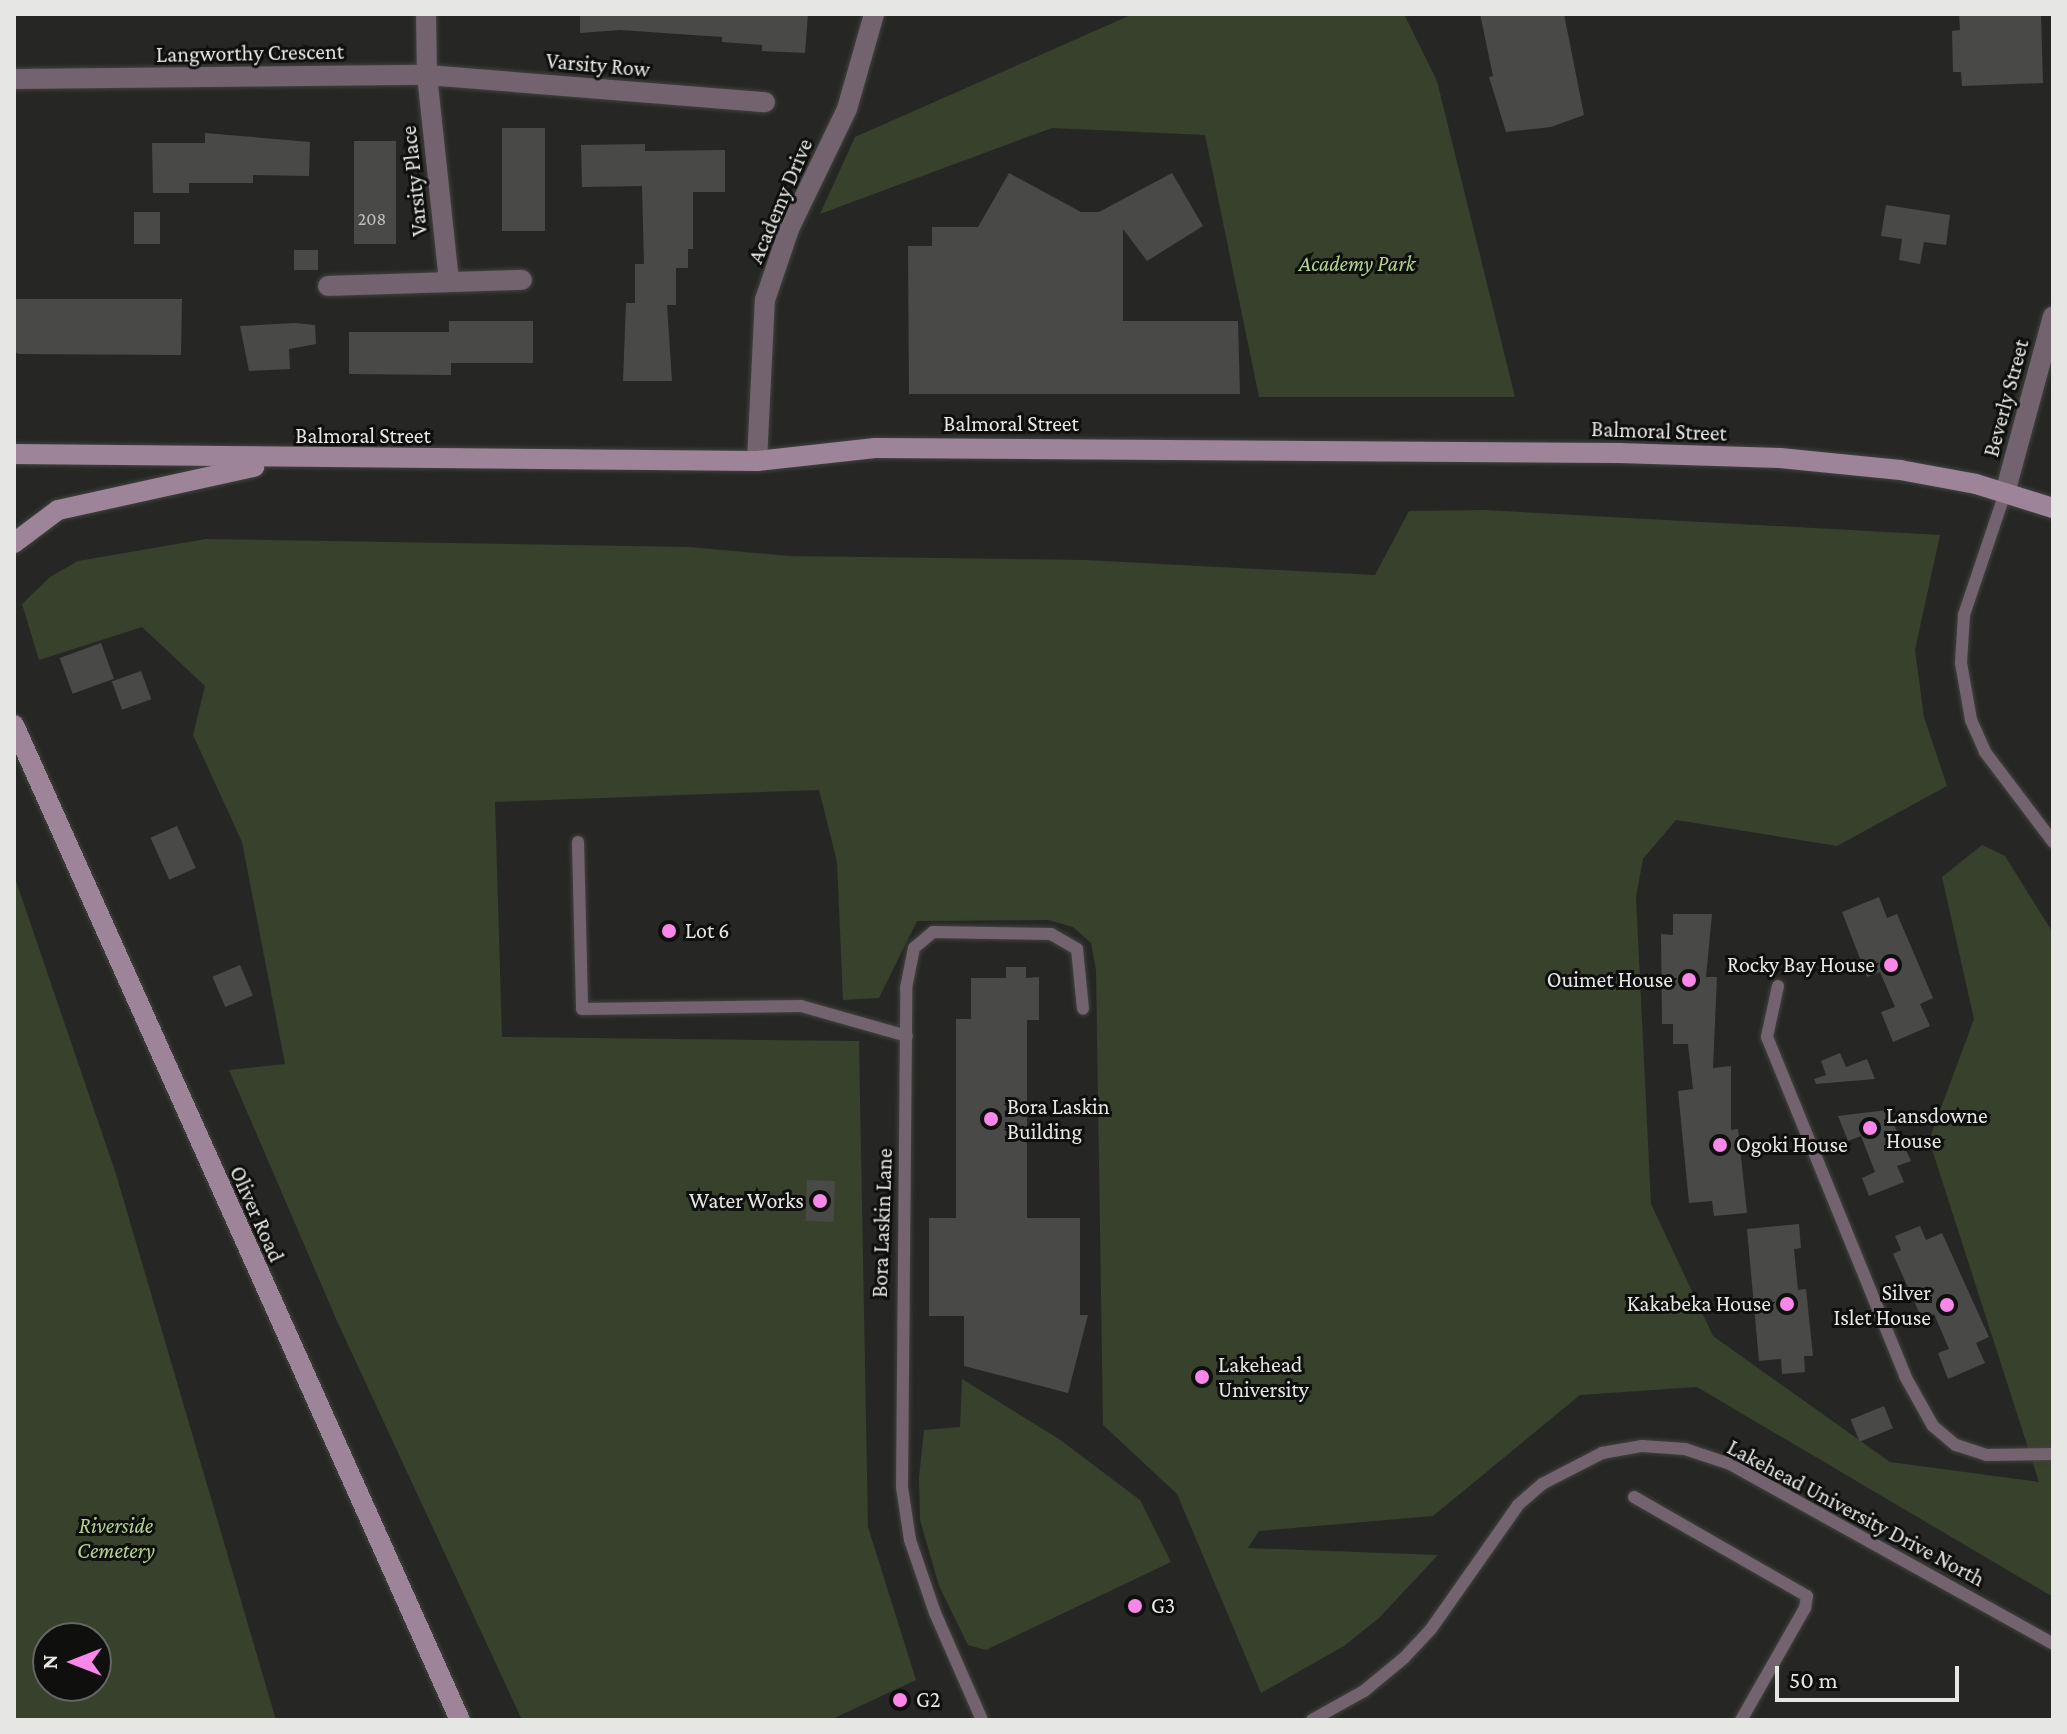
<!DOCTYPE html>
<style>
body{margin:0}
#map{position:relative;width:2067px;height:1734px;overflow:hidden;background:#262724;font-family:"Crimson Pro",serif}
div>[style]{position:absolute}
.green>*{inset:0;background:#37412b}
.building>*{inset:0;background:#494a47;transform-origin:0 0}
.roads{filter:drop-shadow(0 0 2px #41423f) drop-shadow(0 0 2px #41423f)}
.service>*{height:12px;margin:-6px;padding:0 6px;transform-origin:6px;border-radius:6px;background:#72636f}
.minor>*{height:20px;margin:-10px;padding:0 10px;transform-origin:10px;border-radius:10px;background:#72636f}
.tertiary>*{height:20px;margin:-10px;padding:0 10px;transform-origin:10px;border-radius:10px;background:#72636f}
.secondary>*{height:20px;margin:-10px;padding:0 10px;transform-origin:10px;border-radius:10px;background:#9d8498}
.dots>*{width:22px;height:22px;translate:-50% -50%;box-sizing:border-box;border:4px solid #0f100e;border-radius:50%}
span{translate:-50% -50%;white-space:nowrap;text-align:center;line-height:1.15;-webkit-text-stroke:6px #0f100e;paint-order:stroke}
.number-label{font-size:18px;color:#bfc0be}
.number-label span{-webkit-text-stroke-width:0}
.street-label{font-size:22px;color:#e6e7e5}
.park-label{font-size:22px;color:#b3d191;font-style:italic}
.poi-label{font-size:22px;color:#e6e7e5}
.left{translate:0 -50%;text-align:left}
.right{translate:-100% -50%;text-align:right}
.frame{position:absolute;inset:0;border:16px solid #e6e7e5;pointer-events:none}
.north{position:absolute;left:32px;top:1622px;width:80px;height:80px;box-sizing:border-box;background:#0f100e;border:2px solid #656664;border-radius:50%;rotate:270deg;font-size:22px;font-weight:700;line-height:32px;text-align:center;color:#e6e7e5}
.north::after{content:'';display:block;margin:auto;width:28px;height:36px;background:#f987e9;clip-path:polygon(50% 0,100% 100%,50% 72%,0 100%)}
.scale{position:absolute;left:1775px;top:1666px;width:184px;height:36px;box-sizing:border-box;border:4px solid #e6e7e5;border-top:0;padding-left:10px;font-size:24px;line-height:28px;white-space:nowrap;color:#e6e7e5;-webkit-text-stroke:6px #0f100e;paint-order:stroke}
</style>
<div id="map">
<div class="green">
<i style="clip-path:polygon(1133px 14px,1404px 14px,1437px 81px,1515px 397px,1259px 397px,1205px 135px,1052px 128px,820px 214px,855px 137px)"></i>
<i style="clip-path:polygon(1484px 510px,1940px 535px,1915px 650px,1924px 717px,1947px 786px,1837px 846px,1676px 820px,1643px 859px,1636px 897px,1651px 1204px,1713px 1336px,1890px 1462px,2039px 1482px,1929px 1140px,1974px 1019px,1942px 877px,1982px 845px,2005px 856px,2053px 933px,2053px 1597px,1697px 1387px,1580px 1395px,1433px 1516px,1259px 1531px,1248px 1548px,1438px 1555px,1379px 1618px,1344px 1646px,1261px 1693px,1177px 1494px,1103px 1425px,1096px 970px,1091px 943px,1073px 927px,1048px 920px,917px 921px,879px 998px,843px 1000px,837px 862px,819px 790px,495px 802px,502px 1037px,859px 1041px,868px 1527px,916px 1680px,830px 1720px,522px 1720px,337px 1321px,229px 1070px,285px 1064px,242px 842px,193px 735px,205px 686px,142px 627px,39px 660px,22px 604px,50px 577px,78px 561px,206px 539px,689px 547px,789px 556px,1084px 560px,1375px 575px,1409px 511px)"></i>
<i style="clip-path:polygon(evenodd,14px 875px,116px 1174px,276px 1720px,14px 1720px,14px 875px,96px 1638px,96px 1686px,48px 1686px,48px 1638px,96px 1638px)"></i>
<i style="clip-path:polygon(962px 1379px,1059px 1439px,1140px 1500px,1171px 1562px,986px 1650px,968px 1645px,939px 1586px,920px 1520px,919px 1477px,924px 1430px,960px 1427px)"></i>
</div>
<div class="building">
<i style="clip-path:polygon(580px 14px,808px 14px,805px 53px,762px 51px,762px 45px,722px 42px,722px 37px,620px 30px,580px 33px)"></i>
<i style="clip-path:polygon(1480px 14px,1564px 14px,1584px 115px,1551px 127px,1506px 132px,1489px 77px,1493px 76px)"></i>
<i style="clip-path:polygon(1959px 14px,2041px 14px,2043px 83px,1962px 86px,1961px 72px,1953px 72px,1952px 31px,1960px 30px)"></i>
<i style="left:502px;top:128px;width:43px;height:103px"></i>
<i style="clip-path:polygon(205px 133px,310px 142px,309px 176px,253px 175px,253px 183px,189px 183px,189px 193px,153px 193px,152px 143px,205px 143px)"></i>
<i style="left:354px;top:141px;width:42px;height:103px"></i>
<i style="clip-path:polygon(645px 144px,645px 151px,725px 150px,725px 192px,693px 192px,693px 249px,688px 249px,688px 268px,676px 268px,676px 305px,667px 305px,672px 381px,623px 381px,626px 303px,635px 303px,635px 264px,644px 264px,642px 186px,582px 187px,581px 145px)"></i>
<i style="clip-path:polygon(1009px 173px,1081px 212px,1099px 212px,1172px 173px,1203px 226px,1147px 261px,1123px 229px,1123px 321px,1238px 321px,1240px 394px,909px 394px,908px 246px,932px 246px,932px 227px,978px 227px)"></i>
<i style="clip-path:polygon(1886px 205px,1950px 215px,1946px 245px,1924px 242px,1920px 264px,1899px 260px,1902px 239px,1881px 236px)"></i>
<i style="left:134px;top:212px;width:26px;height:32px"></i>
<i style="left:294px;top:250px;width:24px;height:20px"></i>
<i style="clip-path:polygon(14px 299px,182px 299px,181px 355px,19px 354px,14px 352px)"></i>
<i style="clip-path:polygon(449px 321px,533px 321px,533px 363px,451px 363px,451px 375px,349px 374px,349px 332px,449px 332px)"></i>
<i style="clip-path:polygon(295px 323px,315px 325px,316px 344px,289px 349px,290px 369px,249px 371px,240px 326px)"></i>
<i style="left:101px;top:643px;width:38px;height:44px;rotate:70deg"></i>
<i style="left:141px;top:671px;width:30px;height:31px;rotate:70deg"></i>
<i style="left:177px;top:826px;width:46px;height:29px;rotate:66deg"></i>
<i style="clip-path:polygon(1879px 897px,1887px 918px,1897px 914px,1933px 998px,1920px 1004px,1930px 1026px,1893px 1042px,1881px 1012px,1895px 1007px,1880px 972px,1867px 977px,1842px 912px)"></i>
<i style="clip-path:polygon(1673px 914px,1712px 914px,1706px 977px,1717px 977px,1713px 1068px,1731px 1066px,1731px 1130px,1738px 1129px,1747px 1213px,1714px 1216px,1712px 1201px,1689px 1203px,1678px 1091px,1693px 1089px,1688px 1044px,1673px 1044px,1673px 1024px,1662px 1024px,1661px 934px,1673px 935px)"></i>
<i style="left:240px;top:965px;width:33px;height:30px;rotate:67deg"></i>
<i style="clip-path:polygon(1006px 967px,1026px 967px,1026px 978px,1039px 977px,1039px 1020px,1027px 1020px,1027px 1218px,1080px 1218px,1080px 1315px,1088px 1315px,1068px 1393px,964px 1366px,964px 1316px,929px 1316px,929px 1218px,956px 1218px,956px 1019px,971px 1019px,971px 978px,1006px 978px)"></i>
<i style="clip-path:polygon(1840px 1053px,1846px 1067px,1867px 1059px,1875px 1079px,1816px 1084px,1814px 1079px,1826px 1075px,1821px 1061px)"></i>
<i style="clip-path:polygon(1887px 1110px,1911px 1161px,1897px 1166px,1904px 1182px,1869px 1196px,1862px 1178px,1875px 1172px,1861px 1136px,1848px 1141px,1838px 1116px)"></i>
<i style="left:807px;top:1180px;width:28px;height:41px;rotate:2deg"></i>
<i style="clip-path:polygon(1799px 1224px,1801px 1248px,1794px 1249px,1798px 1290px,1806px 1289px,1813px 1356px,1804px 1356px,1805px 1372px,1782px 1374px,1781px 1359px,1759px 1361px,1747px 1229px)"></i>
<i style="clip-path:polygon(1920px 1226px,1926px 1240px,1942px 1233px,1989px 1337px,1976px 1343px,1985px 1363px,1948px 1379px,1938px 1353px,1949px 1349px,1934px 1314px,1922px 1319px,1893px 1254px,1901px 1250px,1895px 1236px)"></i>
<i style="left:1884px;top:1406px;width:24px;height:36px;rotate:68deg"></i>
</div>
<div class="roads">
<div class="service">
<i style="left:2005px;top:493px;width:129px;rotate:108.6deg"></i>
<i style="left:1964px;top:615px;width:48px;rotate:93.6deg"></i>
<i style="left:1961px;top:663px;width:58px;rotate:80deg"></i>
<i style="left:1971px;top:720px;width:35px;rotate:66deg"></i>
<i style="left:1985px;top:752px;width:113px;rotate:52.9deg"></i>
<i style="left:578px;top:842px;width:167px;rotate:88.6deg"></i>
<i style="left:582px;top:1009px;width:219px;rotate:-0.8deg"></i>
<i style="left:801px;top:1006px;width:110px;rotate:15.8deg"></i>
<i style="left:1778px;top:986px;width:52px;rotate:102.2deg"></i>
<i style="left:1767px;top:1037px;width:366px;rotate:67.8deg"></i>
<i style="left:1905px;top:1376px;width:57px;rotate:60.8deg"></i>
<i style="left:1933px;top:1426px;width:30px;rotate:40deg"></i>
<i style="left:1956px;top:1445px;width:32px;rotate:18deg"></i>
<i style="left:1986px;top:1455px;width:67px;rotate:-0.9deg"></i>
<i style="left:1634px;top:1497px;width:199px;rotate:29.8deg"></i>
<i style="left:1807px;top:1596px;width:12px;rotate:99deg"></i>
<i style="left:1805px;top:1608px;width:129px;rotate:119.7deg"></i>
<i style="left:982px;top:1720px;width:117px;rotate:-113.7deg"></i>
<i style="left:935px;top:1613px;width:77px;rotate:-108.9deg"></i>
<i style="left:910px;top:1540px;width:54px;rotate:-98.6deg"></i>
<i style="left:902px;top:1487px;width:499px;rotate:-89.5deg"></i>
<i style="left:906px;top:988px;width:41px;rotate:-78.7deg"></i>
<i style="left:914px;top:948px;width:25px;rotate:-40deg"></i>
<i style="left:933px;top:932px;width:118px;rotate:1deg"></i>
<i style="left:1051px;top:934px;width:30px;rotate:30deg"></i>
<i style="left:1077px;top:949px;width:60px;rotate:84.3deg"></i>
<i style="left:1312px;top:1720px;width:60px;rotate:-29.1deg"></i>
<i style="left:1364px;top:1691px;width:52px;rotate:-39.5deg"></i>
<i style="left:1404px;top:1658px;width:40px;rotate:-47deg"></i>
<i style="left:1431px;top:1629px;width:151px;rotate:-54.9deg"></i>
<i style="left:1518px;top:1505px;width:32px;rotate:-41deg"></i>
<i style="left:1542px;top:1484px;width:68px;rotate:-27.3deg"></i>
<i style="left:1602px;top:1453px;width:41px;rotate:-9.9deg"></i>
<i style="left:1642px;top:1446px;width:43px;rotate:4deg"></i>
<i style="left:1685px;top:1449px;width:47px;rotate:18.4deg"></i>
<i style="left:1730px;top:1464px;width:370px;rotate:29.1deg"></i>
</div>
<div class="minor">
<i style="left:426px;top:14px;width:61px;rotate:89.1deg"></i>
<i style="left:427px;top:75px;width:208px;rotate:83.9deg"></i>
<i style="left:14px;top:79px;width:413px;rotate:-0.6deg"></i>
<i style="left:427px;top:75px;width:339px;rotate:4.6deg"></i>
<i style="left:328px;top:286px;width:194px;rotate:-1.8deg"></i>
<i style="left:757px;top:461px;width:161px;rotate:-87.2deg"></i>
<i style="left:765px;top:300px;width:75px;rotate:-71.3deg"></i>
<i style="left:789px;top:229px;width:133px;rotate:-64.2deg"></i>
<i style="left:847px;top:109px;width:99px;rotate:-74.1deg"></i>
</div>
<div class="tertiary">
<i style="left:2005px;top:493px;width:183px;rotate:-74.8deg"></i>
</div>
<div class="secondary">
<i style="left:14px;top:454px;width:743px;rotate:0.54deg"></i>
<i style="left:757px;top:461px;width:119px;rotate:-6.3deg"></i>
<i style="left:875px;top:448px;width:744px;rotate:0.39deg"></i>
<i style="left:1619px;top:453px;width:161px;rotate:1.8deg"></i>
<i style="left:1780px;top:458px;width:121px;rotate:5.7deg"></i>
<i style="left:1900px;top:470px;width:77px;rotate:10.4deg"></i>
<i style="left:1976px;top:484px;width:81px;rotate:17.3deg"></i>
<i style="left:14px;top:543px;width:55px;rotate:-36.9deg"></i>
<i style="left:58px;top:510px;width:201px;rotate:-12.4deg"></i>
<i style="left:14px;top:725px;width:1090px;rotate:65.86deg"></i>
</div>
</div>
<div class="dots">
<i style="left:669px;top:931px;background:#f987e9"></i>
<i style="left:1891px;top:965px;background:#f987e9"></i>
<i style="left:1689px;top:980px;background:#f987e9"></i>
<i style="left:991px;top:1119px;background:#f987e9"></i>
<i style="left:1870px;top:1128px;background:#f987e9"></i>
<i style="left:1720px;top:1145px;background:#f987e9"></i>
<i style="left:820px;top:1201px;background:#f987e9"></i>
<i style="left:1787px;top:1304px;background:#f987e9"></i>
<i style="left:1947px;top:1305px;background:#f987e9"></i>
<i style="left:1202px;top:1377px;background:#f987e9"></i>
<i style="left:1135px;top:1606px;background:#f987e9"></i>
<i style="left:900px;top:1700px;background:#f987e9"></i>
</div>
<div class="number-label">
<span style="left:372px;top:219px">208</span>
</div>
<div class="street-label">
<span style="left:250px;top:53px;rotate:-1deg">Langworthy Crescent</span>
<span style="left:598px;top:65px;rotate:5deg">Varsity Row</span>
<span style="left:414px;top:181px;rotate:-96deg">Varsity Place</span>
<span style="left:780px;top:201px;rotate:-67deg">Academy Drive</span>
<span style="left:2006px;top:398px;rotate:-75deg">Beverly Street</span>
<span style="left:1011px;top:424px">Balmoral Street</span>
<span style="left:1659px;top:431px;rotate:2deg">Balmoral Street</span>
<span style="left:363px;top:436px">Balmoral Street</span>
<span style="left:257px;top:1214px;rotate:66deg">Oliver Road</span>
<span style="left:882px;top:1223px;rotate:-88deg">Bora Laskin Lane</span>
<span style="left:1856px;top:1513px;rotate:28deg">Lakehead University Drive North</span>
</div>
<div class="park-label">
<span style="left:1357px;top:264px">Academy Park</span>
<span style="left:116px;top:1538px">Riverside<br>Cemetery</span>
</div>
<div class="poi-label">
<span class="left" style="left:685px;top:931px">Lot 6</span>
<span class="right" style="left:1875px;top:965px">Rocky Bay House</span>
<span class="right" style="left:1673px;top:980px">Ouimet House</span>
<span class="left" style="left:1007px;top:1119px">Bora Laskin<br>Building</span>
<span class="left" style="left:1886px;top:1128px">Lansdowne<br>House</span>
<span class="left" style="left:1736px;top:1145px">Ogoki House</span>
<span class="right" style="left:804px;top:1201px">Water Works</span>
<span class="right" style="left:1931px;top:1305px">Silver<br>Islet House</span>
<span class="right" style="left:1771px;top:1304px">Kakabeka House</span>
<span class="left" style="left:1218px;top:1377px">Lakehead<br>University</span>
<span class="left" style="left:1151px;top:1606px">G3</span>
<span class="left" style="left:916px;top:1700px">G2</span>
</div>
<div class="frame"></div>
<div class="north">N</div>
<div class="scale">50 m</div>
</div>
